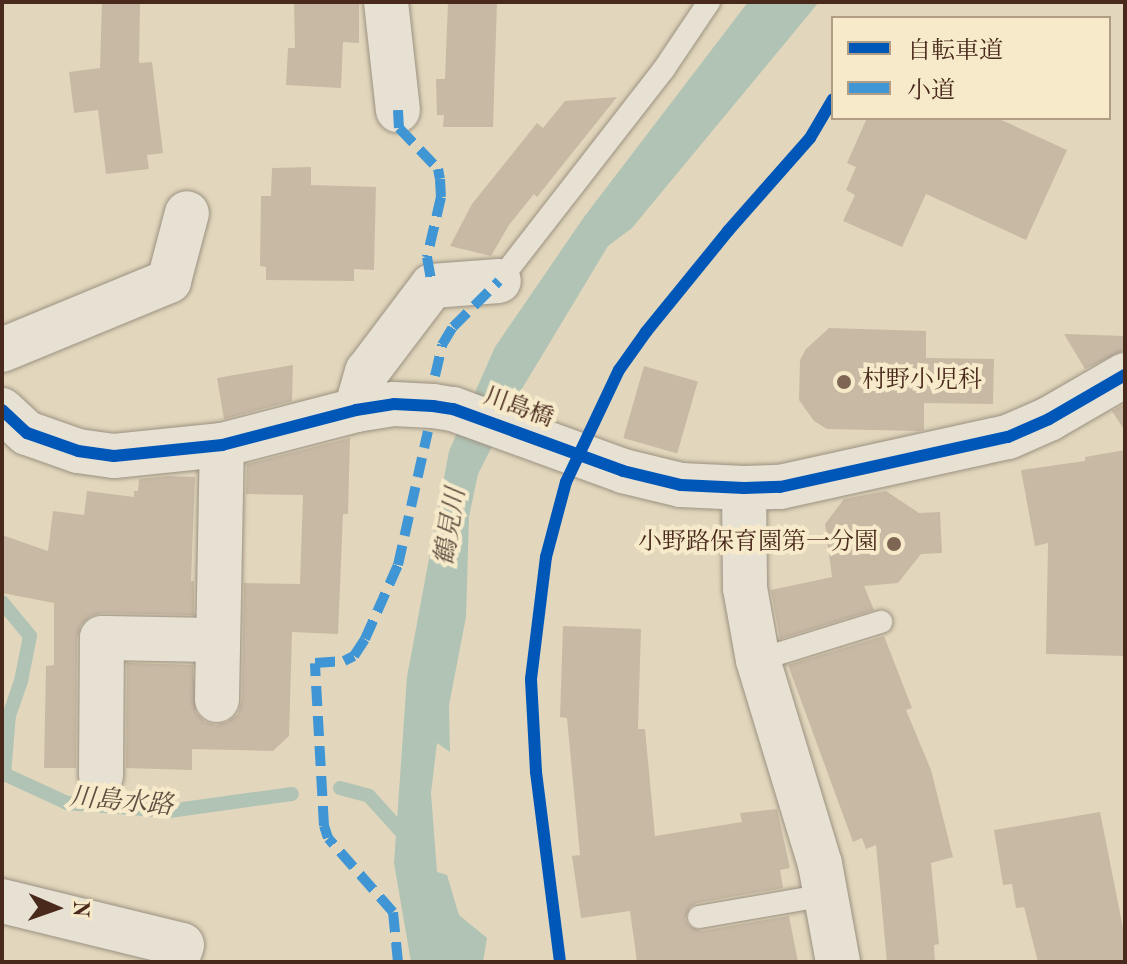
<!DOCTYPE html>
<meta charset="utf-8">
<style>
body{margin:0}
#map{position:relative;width:1127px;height:964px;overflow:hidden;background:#e2d7bc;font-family:"Old Standard TT","Noto Serif JP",serif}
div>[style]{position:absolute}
.water>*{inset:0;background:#b1c3b4}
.stream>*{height:14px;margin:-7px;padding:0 7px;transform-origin:7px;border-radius:7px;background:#b1c3b4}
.building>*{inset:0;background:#c8b9a4;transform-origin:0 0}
.roads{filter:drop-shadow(0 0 2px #9c9181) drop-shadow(0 0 2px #9c9181)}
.service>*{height:22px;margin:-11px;padding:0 11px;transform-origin:11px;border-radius:11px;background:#e7e1d4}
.minor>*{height:44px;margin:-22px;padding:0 22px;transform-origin:22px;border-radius:22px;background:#e7e1d4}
.quiet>*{height:10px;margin-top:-5px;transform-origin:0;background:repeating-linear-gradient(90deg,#4096d4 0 20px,transparent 0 30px)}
.cycleway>*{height:12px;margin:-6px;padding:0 6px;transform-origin:6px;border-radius:6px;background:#0057b8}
.dots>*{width:22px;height:22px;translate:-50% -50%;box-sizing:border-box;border:4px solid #f6eaca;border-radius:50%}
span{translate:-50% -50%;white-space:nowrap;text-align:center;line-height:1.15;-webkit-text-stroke:8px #f6eaca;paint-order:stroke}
.poi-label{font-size:24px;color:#49291c}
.left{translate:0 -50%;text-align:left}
.right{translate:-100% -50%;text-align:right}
.street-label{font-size:24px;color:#49291c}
.water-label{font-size:26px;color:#5e4e41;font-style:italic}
.frame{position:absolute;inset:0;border:4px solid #49291c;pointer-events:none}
.legend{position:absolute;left:831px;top:16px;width:280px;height:104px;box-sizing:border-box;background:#f6eaca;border:2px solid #b19d84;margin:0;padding:10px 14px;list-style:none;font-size:24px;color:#49291c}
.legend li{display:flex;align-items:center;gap:16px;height:40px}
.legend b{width:40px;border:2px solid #b19d84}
.north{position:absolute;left:16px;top:868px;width:80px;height:80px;-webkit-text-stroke:6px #f6eaca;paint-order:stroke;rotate:92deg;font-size:22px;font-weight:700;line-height:32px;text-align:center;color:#49291c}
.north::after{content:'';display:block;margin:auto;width:28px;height:36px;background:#49291c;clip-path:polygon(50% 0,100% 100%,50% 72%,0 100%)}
</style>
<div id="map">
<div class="water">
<i style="clip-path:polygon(748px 2px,819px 2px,632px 228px,608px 246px,520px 392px,478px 474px,469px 517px,466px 617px,449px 705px,450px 752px,437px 743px,431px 793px,437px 872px,447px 875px,459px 915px,487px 938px,483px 962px,411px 962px,394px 863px,407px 677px,449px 451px,495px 347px,584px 217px)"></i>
</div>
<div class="stream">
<i style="left:2px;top:602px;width:44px;rotate:50.5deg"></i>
<i style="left:30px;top:636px;width:46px;rotate:101.3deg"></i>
<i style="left:21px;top:681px;width:36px;rotate:109deg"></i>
<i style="left:9px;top:715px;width:59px;rotate:94.8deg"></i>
<i style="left:2px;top:773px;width:72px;rotate:24.8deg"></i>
<i style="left:67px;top:803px;width:102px;rotate:4.5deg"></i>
<i style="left:169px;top:811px;width:124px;rotate:-7.9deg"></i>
<i style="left:340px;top:788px;width:30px;rotate:15deg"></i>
<i style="left:369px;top:796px;width:58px;rotate:47.8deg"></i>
</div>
<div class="building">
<i style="clip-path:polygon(102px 2px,140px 2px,139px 63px,152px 62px,163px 153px,147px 155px,149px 169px,106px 174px,98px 110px,74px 113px,69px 72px,100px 68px)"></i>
<i style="clip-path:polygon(294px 2px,359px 2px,359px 43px,343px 42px,341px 88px,286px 85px,288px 48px,295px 48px)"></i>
<i style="clip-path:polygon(448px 2px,497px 2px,493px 127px,443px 127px,444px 115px,437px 115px,436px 79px,445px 79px)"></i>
<i style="clip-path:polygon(617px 97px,537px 197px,534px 194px,509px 225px,491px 256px,450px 246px,472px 204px,537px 123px,543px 128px,565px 101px)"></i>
<i style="clip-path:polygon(867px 118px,997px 118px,1067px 150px,1026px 240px,926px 194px,902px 247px,843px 221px,855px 195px,846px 190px,856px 167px,847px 163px)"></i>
<i style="clip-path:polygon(311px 167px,311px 185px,376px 187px,374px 270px,354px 269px,354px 281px,266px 280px,266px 267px,260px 266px,261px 196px,271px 196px,272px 168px)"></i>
<i style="clip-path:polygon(829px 328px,926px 331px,926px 358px,994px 359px,993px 404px,924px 403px,924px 430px,918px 431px,827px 429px,814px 421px,799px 400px,800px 360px,806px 349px)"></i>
<i style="clip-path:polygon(1064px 334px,1125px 336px,1125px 350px,1085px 369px)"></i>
<i style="clip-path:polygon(293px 365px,292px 401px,224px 419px,217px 378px)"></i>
<i style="left:644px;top:366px;width:56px;height:75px;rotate:16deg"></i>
<i style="clip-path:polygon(1125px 404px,1125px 431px,1112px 411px)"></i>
<i style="clip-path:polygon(350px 438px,348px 514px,343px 514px,338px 634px,292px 632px,289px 736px,273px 751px,192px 749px,192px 770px,126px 768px,127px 663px,193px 665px,196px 713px,205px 722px,216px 725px,228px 722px,238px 714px,242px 700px,244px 583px,300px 584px,303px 495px,246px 494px,247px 464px)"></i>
<i style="clip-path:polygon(1125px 450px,1125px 656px,1046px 654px,1048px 543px,1035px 546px,1021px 470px,1085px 461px,1085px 457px)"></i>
<i style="clip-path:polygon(168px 476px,195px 477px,191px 581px,194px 581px,194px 615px,102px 613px,91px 616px,81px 625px,77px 638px,76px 768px,44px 768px,46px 666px,54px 665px,54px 603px,2px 593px,2px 535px,48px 551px,53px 511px,84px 515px,87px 491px,134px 497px,134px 491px,138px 491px,139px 479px)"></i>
<i style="clip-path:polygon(886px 491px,919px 513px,940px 512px,942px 553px,921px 554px,898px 583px,864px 586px,874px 610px,780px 639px,771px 590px,832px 577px,825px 524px,844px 499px)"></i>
<i style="clip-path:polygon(563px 626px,641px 629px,638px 729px,645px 729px,655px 836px,742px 822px,740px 813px,777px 809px,790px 868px,780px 870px,783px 888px,697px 903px,690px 907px,685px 919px,689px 926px,701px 931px,789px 916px,798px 962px,637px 962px,630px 911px,581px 918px,572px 856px,580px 855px,567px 718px,560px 717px)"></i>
<i style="clip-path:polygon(884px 636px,912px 708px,906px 710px,931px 770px,953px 857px,931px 863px,939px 944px,934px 945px,935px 962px,887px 962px,876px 845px,866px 849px,862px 838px,853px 842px,788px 665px)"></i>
<i style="clip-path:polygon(1100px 812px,1125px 938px,1125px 962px,1038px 962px,1024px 907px,1016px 908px,1012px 884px,1003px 885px,994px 830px)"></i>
</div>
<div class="roads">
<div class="service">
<i style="left:499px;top:281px;width:269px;rotate:-52.1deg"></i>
<i style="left:664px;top:69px;width:81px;rotate:-56.1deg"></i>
<i style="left:758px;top:660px;width:129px;rotate:-17.2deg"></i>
<i style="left:699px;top:917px;width:129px;rotate:-9.8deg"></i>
</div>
<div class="minor">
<i style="left:386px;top:2px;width:109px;rotate:83.7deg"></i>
<i style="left:2px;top:350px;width:181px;rotate:-22.4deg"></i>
<i style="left:169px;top:281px;width:70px;rotate:-75.2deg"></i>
<i style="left:2px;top:410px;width:34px;rotate:43deg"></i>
<i style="left:27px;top:433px;width:54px;rotate:19.4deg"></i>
<i style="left:78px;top:451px;width:36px;rotate:8deg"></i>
<i style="left:114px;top:456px;width:109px;rotate:-5.8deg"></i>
<i style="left:222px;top:445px;width:138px;rotate:-14.6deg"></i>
<i style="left:356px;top:410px;width:38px;rotate:-9deg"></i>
<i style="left:394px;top:404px;width:39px;rotate:3deg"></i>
<i style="left:433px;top:406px;width:20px;rotate:9deg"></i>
<i style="left:453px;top:409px;width:181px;rotate:20deg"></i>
<i style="left:623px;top:471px;width:60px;rotate:13.6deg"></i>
<i style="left:681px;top:485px;width:63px;rotate:2.7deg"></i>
<i style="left:744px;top:488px;width:36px;rotate:-2deg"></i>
<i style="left:780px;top:487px;width:233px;rotate:-12.4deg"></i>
<i style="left:1008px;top:437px;width:45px;rotate:-23.7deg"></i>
<i style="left:1049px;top:419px;width:88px;rotate:-30.1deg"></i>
<i style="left:356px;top:410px;width:40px;rotate:-74deg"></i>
<i style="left:367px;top:372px;width:108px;rotate:-52.9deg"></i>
<i style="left:432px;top:286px;width:67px;rotate:-4.3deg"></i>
<i style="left:744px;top:488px;width:100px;rotate:89.4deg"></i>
<i style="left:745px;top:588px;width:73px;rotate:79.8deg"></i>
<i style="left:758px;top:660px;width:213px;rotate:73.1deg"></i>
<i style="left:820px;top:864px;width:100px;rotate:79.6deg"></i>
<i style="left:217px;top:700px;width:255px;rotate:-88.9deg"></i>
<i style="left:101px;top:776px;width:138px;rotate:-89.6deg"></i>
<i style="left:102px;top:638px;width:116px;rotate:1deg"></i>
<i style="left:2px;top:901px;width:185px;rotate:13.7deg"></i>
<i style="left:182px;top:945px;width:18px;rotate:109deg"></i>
</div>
</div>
<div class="quiet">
<i style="left:398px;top:110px;width:18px;rotate:87deg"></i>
<i style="left:399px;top:128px;width:57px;rotate:46.4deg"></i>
<i style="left:438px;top:169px;width:10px;rotate:79deg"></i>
<i style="left:440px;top:179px;width:18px;rotate:87deg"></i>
<i style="left:441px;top:197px;width:62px;rotate:103.1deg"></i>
<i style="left:427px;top:257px;width:29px;rotate:80deg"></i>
<i style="left:435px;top:376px;width:32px;rotate:-77deg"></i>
<i style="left:442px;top:345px;width:21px;rotate:-59deg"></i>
<i style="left:453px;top:327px;width:65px;rotate:-45deg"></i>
<i style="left:398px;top:962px;width:50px;rotate:-95.7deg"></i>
<i style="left:393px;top:912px;width:98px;rotate:-131.3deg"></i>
<i style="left:328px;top:838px;width:13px;rotate:-108deg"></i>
<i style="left:324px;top:826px;width:163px;rotate:-93.2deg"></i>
<i style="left:315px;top:663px;width:29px;rotate:-4deg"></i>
<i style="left:344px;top:661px;width:11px;rotate:-27deg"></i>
<i style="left:354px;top:656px;width:20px;rotate:-57deg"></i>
<i style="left:365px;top:639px;width:81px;rotate:-66deg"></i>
<i style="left:398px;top:565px;width:137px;rotate:-77.4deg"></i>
</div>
<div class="cycleway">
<i style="left:2px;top:410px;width:34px;rotate:43deg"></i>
<i style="left:27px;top:433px;width:54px;rotate:19.4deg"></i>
<i style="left:78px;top:451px;width:36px;rotate:8deg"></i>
<i style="left:114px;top:456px;width:109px;rotate:-5.8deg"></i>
<i style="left:222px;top:445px;width:138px;rotate:-14.6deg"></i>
<i style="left:356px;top:410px;width:38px;rotate:-9deg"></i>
<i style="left:394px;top:404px;width:39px;rotate:3deg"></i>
<i style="left:433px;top:406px;width:20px;rotate:9deg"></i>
<i style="left:453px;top:409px;width:181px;rotate:20deg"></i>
<i style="left:623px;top:471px;width:60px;rotate:13.6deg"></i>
<i style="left:681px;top:485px;width:63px;rotate:2.7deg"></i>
<i style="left:744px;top:488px;width:36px;rotate:-2deg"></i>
<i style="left:780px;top:487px;width:233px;rotate:-12.4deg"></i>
<i style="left:1008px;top:437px;width:45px;rotate:-23.7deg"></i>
<i style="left:1049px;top:419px;width:88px;rotate:-30.1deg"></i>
<i style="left:560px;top:962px;width:192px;rotate:-97.2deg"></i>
<i style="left:536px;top:772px;width:93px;rotate:-93.1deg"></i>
<i style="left:531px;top:679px;width:123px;rotate:-83deg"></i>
<i style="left:546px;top:557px;width:78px;rotate:-75.1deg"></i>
<i style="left:566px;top:482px;width:124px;rotate:-64.7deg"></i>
<i style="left:619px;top:370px;width:47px;rotate:-54.6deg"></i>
<i style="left:646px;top:332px;width:130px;rotate:-50.9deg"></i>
<i style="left:728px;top:231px;width:124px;rotate:-48.6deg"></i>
<i style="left:810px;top:138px;width:45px;rotate:-59.5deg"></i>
</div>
<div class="dots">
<i style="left:844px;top:382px;background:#7f6654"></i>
<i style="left:894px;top:544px;background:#7f6654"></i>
</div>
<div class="poi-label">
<span class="left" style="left:862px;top:382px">村野小児科</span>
<span class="right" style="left:878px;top:544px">小野路保育園第一分園</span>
</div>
<div class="street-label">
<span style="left:518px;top:409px;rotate:20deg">川島橋</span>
</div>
<div class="water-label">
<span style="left:452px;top:527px;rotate:-81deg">鶴見川</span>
<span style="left:121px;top:803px;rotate:5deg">川島水路</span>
</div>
<div class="frame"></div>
<ul class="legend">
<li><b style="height:10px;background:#0057b8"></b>自転車道</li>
<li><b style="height:10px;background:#4096d4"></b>小道</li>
</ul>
<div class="north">N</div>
</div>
